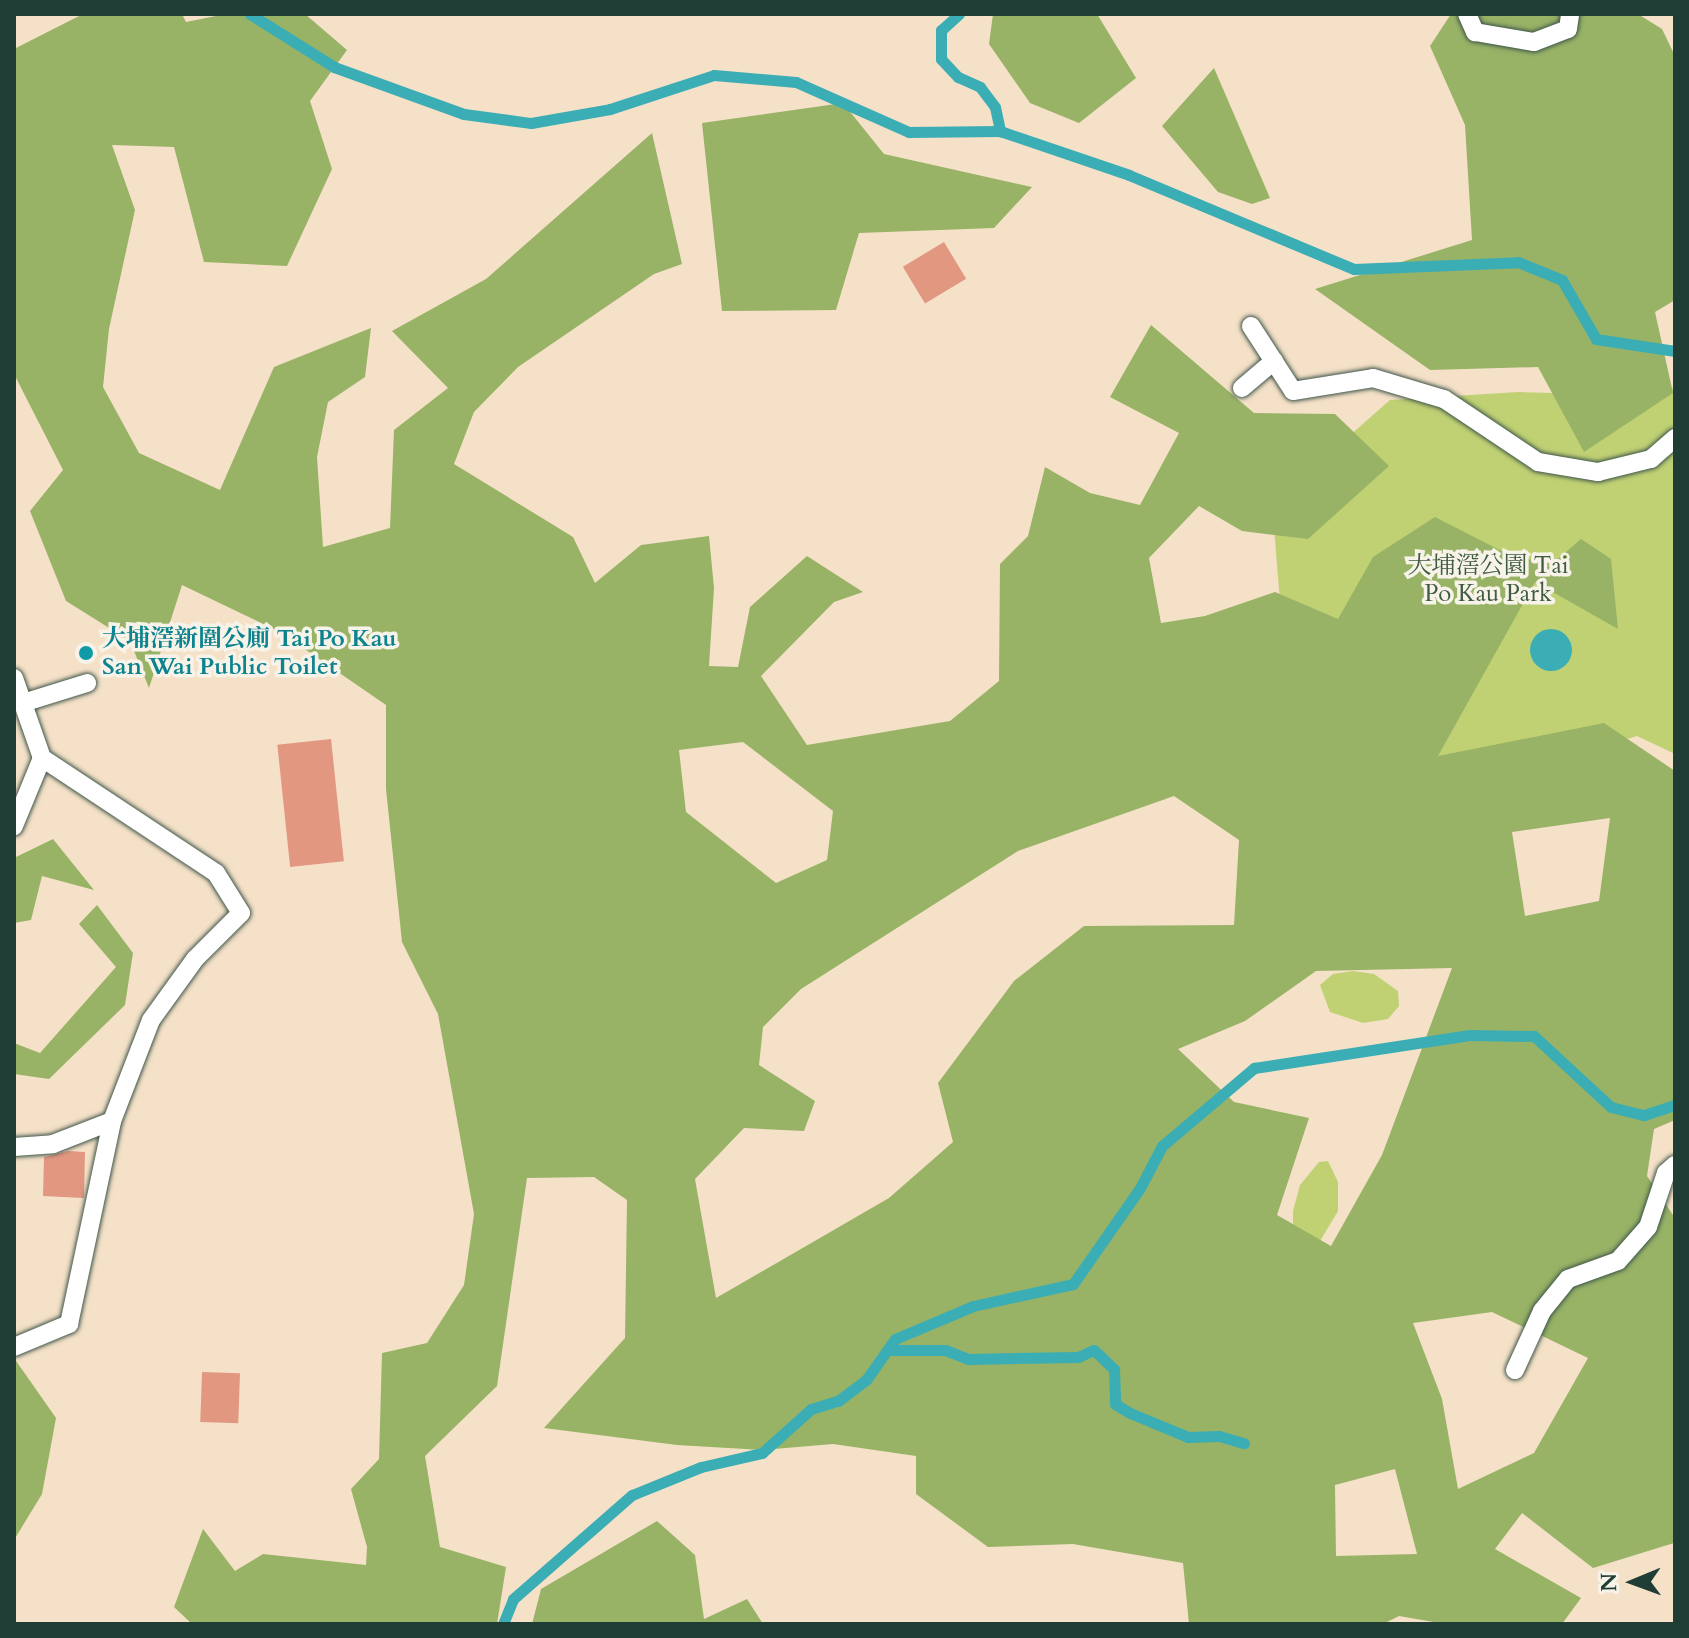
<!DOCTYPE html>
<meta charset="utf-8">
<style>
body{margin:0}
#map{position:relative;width:1689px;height:1638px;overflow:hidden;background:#f5e1c8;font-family:Cardo,"Noto Serif TC",serif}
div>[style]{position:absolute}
.green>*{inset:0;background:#c0d174}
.forest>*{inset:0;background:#98b366}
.water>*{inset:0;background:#3badb5}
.round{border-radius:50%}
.stream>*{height:11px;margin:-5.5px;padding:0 5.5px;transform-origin:5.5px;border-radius:5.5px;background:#3badb5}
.building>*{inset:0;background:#e29781;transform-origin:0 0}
.roads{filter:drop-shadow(0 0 2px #3f564a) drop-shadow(0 0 2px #3f564a)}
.lane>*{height:18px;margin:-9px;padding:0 9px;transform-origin:9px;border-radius:9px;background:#fff}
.dots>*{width:22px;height:22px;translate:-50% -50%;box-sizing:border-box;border:4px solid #f7f3e8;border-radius:50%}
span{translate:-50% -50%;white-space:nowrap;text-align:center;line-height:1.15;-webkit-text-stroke:7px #f7f3e8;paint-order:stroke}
.park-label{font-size:24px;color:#3f5b41}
.culture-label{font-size:24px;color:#0d838f;font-weight:700}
.left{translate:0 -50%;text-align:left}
.frame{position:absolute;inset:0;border:16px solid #1f3d34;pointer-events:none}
.north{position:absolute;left:1593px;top:1542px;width:80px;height:80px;-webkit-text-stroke:6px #f7f3e8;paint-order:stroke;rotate:269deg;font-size:22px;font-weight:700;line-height:32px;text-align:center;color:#1f3d34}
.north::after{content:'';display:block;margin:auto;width:28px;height:36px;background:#1f3d34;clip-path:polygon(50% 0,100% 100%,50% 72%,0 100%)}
</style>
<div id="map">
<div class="green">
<i style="clip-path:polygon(1675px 387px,1675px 754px,1637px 736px,1506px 775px,1413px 755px,1287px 687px,1272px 504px,1390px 400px,1518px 392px,1590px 394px,1608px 414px)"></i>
<i style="clip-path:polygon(1353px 971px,1374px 974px,1398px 991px,1399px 1006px,1388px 1019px,1363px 1023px,1330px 1012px,1320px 985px,1333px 974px)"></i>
<i style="clip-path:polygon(1328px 1161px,1338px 1182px,1338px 1211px,1317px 1246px,1293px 1233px,1293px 1211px,1300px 1185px,1319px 1162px)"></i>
</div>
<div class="forest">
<i style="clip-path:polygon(evenodd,83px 14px,182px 14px,186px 22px,226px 14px,305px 14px,347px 50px,310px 101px,332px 169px,287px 266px,204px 262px,174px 147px,112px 145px,135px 210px,109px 329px,103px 387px,139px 453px,220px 490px,274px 367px,371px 328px,365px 377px,328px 402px,317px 457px,323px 547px,390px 528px,394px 430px,448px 388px,392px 331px,486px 279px,652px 133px,682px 264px,654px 274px,518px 367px,474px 412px,454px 464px,573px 537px,595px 583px,641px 545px,709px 536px,714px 588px,709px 666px,738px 667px,750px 607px,807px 556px,863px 592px,834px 602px,761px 676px,807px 745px,950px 721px,999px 681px,1000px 564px,1028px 536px,1045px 467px,1090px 493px,1140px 505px,1179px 433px,1110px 397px,1151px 325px,1254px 413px,1335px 414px,1389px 466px,1308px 539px,1242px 531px,1199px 506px,1149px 558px,1161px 623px,1205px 616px,1275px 592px,1338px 619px,1373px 557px,1435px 517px,1519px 560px,1559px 558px,1581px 539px,1611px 559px,1618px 629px,1535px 582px,1438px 756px,1604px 723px,1675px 771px,1675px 1120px,1654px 1129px,1647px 1176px,1675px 1218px,1674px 1543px,1593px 1568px,1522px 1513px,1495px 1549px,1581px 1598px,1562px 1624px,1445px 1624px,1399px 1616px,1383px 1624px,1189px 1624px,1183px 1563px,1073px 1544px,988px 1547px,916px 1494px,916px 1456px,833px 1444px,762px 1450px,677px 1445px,544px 1428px,625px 1338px,627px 1200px,594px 1177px,527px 1178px,497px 1386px,425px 1456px,440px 1547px,506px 1567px,497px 1624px,192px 1624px,174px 1607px,203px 1529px,235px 1571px,263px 1554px,366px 1565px,367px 1547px,351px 1489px,379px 1459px,382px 1353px,427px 1343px,464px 1285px,474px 1214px,438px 1014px,402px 942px,386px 789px,386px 705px,280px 632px,182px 585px,149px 688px,130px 641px,66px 601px,30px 511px,63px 470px,14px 374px,14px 49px,83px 14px,743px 742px,833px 811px,827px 860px,776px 883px,686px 812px,679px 750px,743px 742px,83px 14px,1174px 796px,1239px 840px,1234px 925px,1084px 926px,1014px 981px,938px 1083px,953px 1142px,889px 1198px,716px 1298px,695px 1179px,744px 1128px,804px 1131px,815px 1101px,759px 1065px,763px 1027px,801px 989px,1018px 851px,1174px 796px,83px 14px,1610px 818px,1599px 901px,1525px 916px,1512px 832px,1610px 818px,83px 14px,1452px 968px,1382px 1155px,1331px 1246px,1277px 1215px,1309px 1118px,1234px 1102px,1178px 1049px,1245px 1021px,1316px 971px,1452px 968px,83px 14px,1492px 1312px,1588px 1358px,1534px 1453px,1458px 1489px,1442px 1399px,1413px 1323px,1492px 1312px,83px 14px,1395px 1469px,1417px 1554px,1336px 1556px,1335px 1485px,1395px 1469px)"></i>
<i style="clip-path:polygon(993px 14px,1097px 14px,1136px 78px,1079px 123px,1030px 103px,989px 44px)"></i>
<i style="clip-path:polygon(1451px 14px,1638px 14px,1662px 29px,1675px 56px,1675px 300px,1655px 312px,1673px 393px,1584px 452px,1538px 367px,1430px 370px,1315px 289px,1472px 240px,1465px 125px,1430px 46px)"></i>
<i style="clip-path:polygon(1214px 68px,1270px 198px,1252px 204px,1218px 192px,1162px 126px)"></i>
<i style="clip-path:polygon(843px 103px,884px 154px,1032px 187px,994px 228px,859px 233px,836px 310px,722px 311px,702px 123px)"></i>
<i style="clip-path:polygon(53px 839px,94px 890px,42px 876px,31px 920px,14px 923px,14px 858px)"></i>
<i style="clip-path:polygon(97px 905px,133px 953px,125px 1005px,49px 1079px,14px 1074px,14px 1043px,40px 1053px,116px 967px,79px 924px)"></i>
<i style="clip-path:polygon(14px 1358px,56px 1418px,42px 1494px,14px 1540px)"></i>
<i style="clip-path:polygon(657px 1521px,695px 1555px,704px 1619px,747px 1599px,763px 1624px,532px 1624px,541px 1589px)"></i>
</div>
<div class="water">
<i class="round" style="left:1530px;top:629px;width:42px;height:42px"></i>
</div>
<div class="stream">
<i style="left:250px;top:14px;width:99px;rotate:32.2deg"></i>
<i style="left:334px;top:67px;width:138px;rotate:19.9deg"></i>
<i style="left:464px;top:114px;width:68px;rotate:7.7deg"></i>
<i style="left:531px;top:123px;width:80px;rotate:-10deg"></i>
<i style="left:610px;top:109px;width:109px;rotate:-18.1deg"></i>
<i style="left:714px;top:75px;width:82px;rotate:4.9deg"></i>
<i style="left:796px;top:82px;width:124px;rotate:23.9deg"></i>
<i style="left:909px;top:132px;width:91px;rotate:-0.6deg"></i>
<i style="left:1000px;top:131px;width:136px;rotate:18.8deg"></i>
<i style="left:1129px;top:175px;width:244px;rotate:22.7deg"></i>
<i style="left:1354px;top:269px;width:164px;rotate:-2.4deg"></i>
<i style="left:1518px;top:262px;width:48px;rotate:22.2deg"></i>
<i style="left:1562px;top:280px;width:68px;rotate:60deg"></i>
<i style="left:1596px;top:339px;width:80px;rotate:8.6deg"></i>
<i style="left:959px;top:14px;width:24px;rotate:138deg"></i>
<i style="left:941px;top:30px;width:29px;rotate:90deg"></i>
<i style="left:941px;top:59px;width:25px;rotate:47deg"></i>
<i style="left:958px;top:77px;width:24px;rotate:24deg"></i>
<i style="left:980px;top:87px;width:25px;rotate:53deg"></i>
<i style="left:995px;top:107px;width:25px;rotate:78deg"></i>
<i style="left:888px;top:1350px;width:57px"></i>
<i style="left:945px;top:1350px;width:26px;rotate:21deg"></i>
<i style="left:969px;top:1359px;width:109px;rotate:-1.1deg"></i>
<i style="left:1078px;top:1357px;width:17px;rotate:-24deg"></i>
<i style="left:1094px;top:1350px;width:28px;rotate:44deg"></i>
<i style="left:1114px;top:1369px;width:35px;rotate:88deg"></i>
<i style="left:1115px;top:1404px;width:17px;rotate:31deg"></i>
<i style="left:1130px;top:1413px;width:63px;rotate:22.5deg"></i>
<i style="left:1188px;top:1437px;width:31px;rotate:-2deg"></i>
<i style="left:1219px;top:1436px;width:26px;rotate:16deg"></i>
<i style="left:503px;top:1624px;width:27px;rotate:-68deg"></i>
<i style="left:513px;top:1599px;width:158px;rotate:-41.2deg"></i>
<i style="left:632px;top:1495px;width:74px;rotate:-22.1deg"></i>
<i style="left:701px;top:1467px;width:63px;rotate:-12.9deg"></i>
<i style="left:762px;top:1453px;width:66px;rotate:-41.9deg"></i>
<i style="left:811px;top:1409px;width:28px;rotate:-17deg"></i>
<i style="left:838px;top:1401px;width:35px;rotate:-37deg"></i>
<i style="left:866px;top:1380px;width:50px;rotate:-54.7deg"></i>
<i style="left:895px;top:1339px;width:85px;rotate:-22.9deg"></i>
<i style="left:973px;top:1306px;width:102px;rotate:-12.4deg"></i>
<i style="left:1073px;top:1284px;width:117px;rotate:-55.1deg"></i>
<i style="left:1140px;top:1188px;width:47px;rotate:-62.4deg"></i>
<i style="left:1162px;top:1146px;width:121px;rotate:-40.3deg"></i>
<i style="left:1254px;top:1068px;width:218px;rotate:-8.7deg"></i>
<i style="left:1469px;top:1035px;width:65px;rotate:0.9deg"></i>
<i style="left:1534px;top:1036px;width:105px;rotate:42.7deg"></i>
<i style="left:1611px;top:1107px;width:34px;rotate:14deg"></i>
<i style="left:1644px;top:1115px;width:33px;rotate:-18deg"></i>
</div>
<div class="building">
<i style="left:944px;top:242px;width:43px;height:48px;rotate:59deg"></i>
<i style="left:331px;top:739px;width:123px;height:54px;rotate:84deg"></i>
<i style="clip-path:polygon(68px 1151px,85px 1152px,84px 1198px,43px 1196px,44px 1157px)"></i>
<i style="left:202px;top:1372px;width:38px;height:50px;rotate:2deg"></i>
</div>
<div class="roads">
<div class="lane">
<i style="left:1467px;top:14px;width:20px;rotate:66deg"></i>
<i style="left:1475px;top:32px;width:60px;rotate:9.6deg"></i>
<i style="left:1534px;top:42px;width:36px;rotate:-21deg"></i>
<i style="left:1568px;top:29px;width:15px;rotate:-82deg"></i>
<i style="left:1251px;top:326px;width:77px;rotate:57.1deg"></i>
<i style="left:1293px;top:391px;width:81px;rotate:-9.2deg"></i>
<i style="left:1373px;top:378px;width:74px;rotate:16.5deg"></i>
<i style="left:1444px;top:399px;width:113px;rotate:33.8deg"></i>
<i style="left:1538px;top:462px;width:61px;rotate:9.5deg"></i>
<i style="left:1598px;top:472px;width:55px;rotate:-13.8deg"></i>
<i style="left:1651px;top:459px;width:32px;rotate:-41deg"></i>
<i style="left:1242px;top:388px;width:42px;rotate:-40.2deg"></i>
<i style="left:14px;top:678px;width:85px;rotate:70.7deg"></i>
<i style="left:42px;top:758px;width:74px;rotate:112.4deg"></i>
<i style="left:26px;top:702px;width:64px;rotate:-17.3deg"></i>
<i style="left:14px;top:1147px;width:39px;rotate:-4deg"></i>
<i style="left:53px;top:1144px;width:63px;rotate:-21.3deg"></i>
<i style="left:14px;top:1347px;width:60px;rotate:-22.7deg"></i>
<i style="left:69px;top:1324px;width:208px;rotate:-78deg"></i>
<i style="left:112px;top:1121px;width:108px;rotate:-68.9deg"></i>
<i style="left:151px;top:1020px;width:75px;rotate:-54.2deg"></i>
<i style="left:195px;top:959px;width:65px;rotate:-45deg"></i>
<i style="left:241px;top:913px;width:47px;rotate:-122deg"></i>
<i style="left:216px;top:873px;width:209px;rotate:-146.5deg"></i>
<i style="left:1515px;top:1370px;width:65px;rotate:-65.4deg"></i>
<i style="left:1542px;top:1311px;width:41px;rotate:-50.9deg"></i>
<i style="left:1568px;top:1279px;width:53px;rotate:-19.8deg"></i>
<i style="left:1618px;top:1261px;width:45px;rotate:-48.6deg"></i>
<i style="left:1648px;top:1227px;width:57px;rotate:-71.6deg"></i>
<i style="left:1666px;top:1173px;width:12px;rotate:-42deg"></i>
</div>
</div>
<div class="dots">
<i style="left:86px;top:653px;background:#0f9aa8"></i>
</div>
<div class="park-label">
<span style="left:1488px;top:580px">大埔滘公園 Tai<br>Po Kau Park</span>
</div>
<div class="culture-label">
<span class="left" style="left:102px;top:653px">大埔滘新圍公廁 Tai Po Kau<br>San Wai Public Toilet</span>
</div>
<div class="frame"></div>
<div class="north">N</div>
</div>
